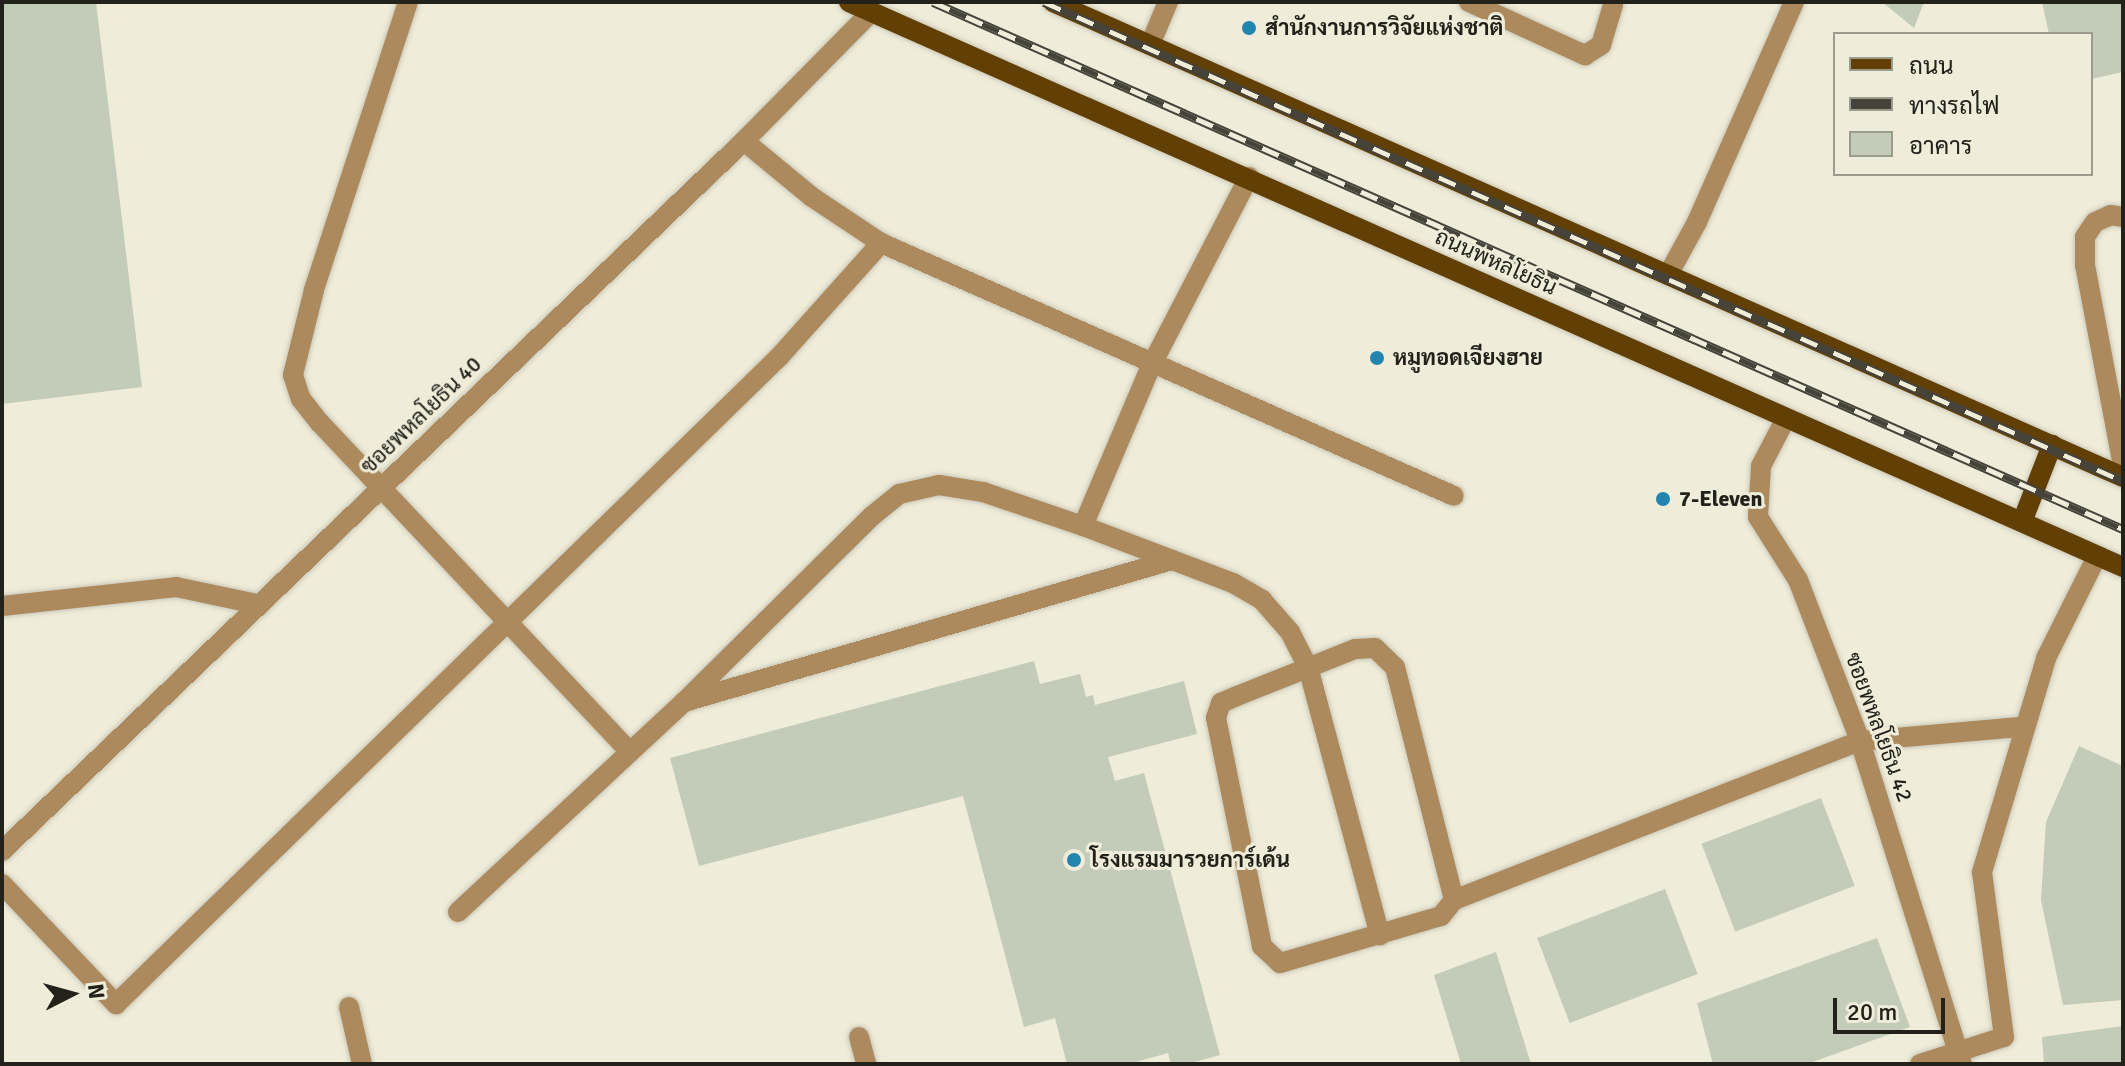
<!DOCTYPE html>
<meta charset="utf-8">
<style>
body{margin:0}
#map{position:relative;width:2125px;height:1066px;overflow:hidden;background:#efecd9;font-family:Signika,Sarabun,sans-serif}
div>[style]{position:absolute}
.building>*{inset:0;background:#c3cbb9;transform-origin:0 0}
.roads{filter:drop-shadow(0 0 2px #cac7b7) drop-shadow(0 0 2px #cac7b7)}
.minor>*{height:20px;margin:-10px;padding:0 10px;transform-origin:10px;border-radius:10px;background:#ac8a5e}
.major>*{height:20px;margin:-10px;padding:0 10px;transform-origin:10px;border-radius:10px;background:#623f04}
.rail>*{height:9px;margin-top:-4.5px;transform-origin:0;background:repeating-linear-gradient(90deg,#efecd9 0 18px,#45433a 0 36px);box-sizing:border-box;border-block:2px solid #45433a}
.dots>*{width:22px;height:22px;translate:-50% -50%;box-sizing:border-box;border:4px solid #efecd9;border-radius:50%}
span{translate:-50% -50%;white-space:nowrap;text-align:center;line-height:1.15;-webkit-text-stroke:6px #efecd9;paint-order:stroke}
.poi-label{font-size:22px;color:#22211a;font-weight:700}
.left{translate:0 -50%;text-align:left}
.street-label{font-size:22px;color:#22211a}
.frame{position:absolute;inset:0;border:4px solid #22211a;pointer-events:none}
.legend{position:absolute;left:1833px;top:32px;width:260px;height:144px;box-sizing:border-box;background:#efecd9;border:2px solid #9d9b8d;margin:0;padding:10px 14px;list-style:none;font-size:24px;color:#22211a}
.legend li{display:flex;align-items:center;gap:16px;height:40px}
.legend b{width:40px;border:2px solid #9d9b8d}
.north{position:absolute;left:32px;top:954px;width:80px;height:80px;-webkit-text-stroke:6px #efecd9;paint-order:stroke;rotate:84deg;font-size:22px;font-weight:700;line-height:32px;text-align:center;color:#22211a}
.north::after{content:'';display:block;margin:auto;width:28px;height:36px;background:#22211a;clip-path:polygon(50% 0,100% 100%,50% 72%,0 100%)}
.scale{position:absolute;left:1833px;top:998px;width:112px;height:36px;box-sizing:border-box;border:4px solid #22211a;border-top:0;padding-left:10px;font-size:24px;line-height:28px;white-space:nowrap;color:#22211a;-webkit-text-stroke:6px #efecd9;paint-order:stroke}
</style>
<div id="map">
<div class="building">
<i style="clip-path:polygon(2px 2px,96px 2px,142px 387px,2px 404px)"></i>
<i style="clip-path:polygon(1882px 2px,1924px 2px,1914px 28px)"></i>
<i style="clip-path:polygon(2042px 2px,2123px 2px,2123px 72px,2091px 79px,2091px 34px,2049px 34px)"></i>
<i style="clip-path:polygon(1034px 661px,1040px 684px,1080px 674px,1086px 697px,1093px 695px,1095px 705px,1184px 681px,1197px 734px,1108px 757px,1115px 781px,1144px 773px,1220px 1055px,1187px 1064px,1171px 1064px,1168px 1053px,1129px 1064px,1067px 1064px,1055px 1018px,1024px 1027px,963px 796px,699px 866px,670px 758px)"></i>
<i style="clip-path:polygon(2079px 746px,2123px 766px,2123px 1000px,2063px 1005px,2041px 900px,2046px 822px)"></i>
<i style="left:1821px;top:798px;width:94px;height:128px;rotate:69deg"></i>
<i style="left:1665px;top:889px;width:91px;height:137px;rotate:69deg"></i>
<i style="clip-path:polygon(1877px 938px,1910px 1027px,1807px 1064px,1713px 1064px,1697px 1003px)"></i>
<i style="clip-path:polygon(1496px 952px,1531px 1064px,1461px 1064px,1434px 975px)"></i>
<i style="clip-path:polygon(2123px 1026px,2123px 1064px,2044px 1064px,2042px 1037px)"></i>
</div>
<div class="roads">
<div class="minor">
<i style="left:408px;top:2px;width:303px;rotate:108.1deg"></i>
<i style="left:314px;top:290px;width:88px;rotate:103.9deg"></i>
<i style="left:293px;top:375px;width:25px;rotate:72deg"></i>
<i style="left:301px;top:399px;width:31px;rotate:52deg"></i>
<i style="left:320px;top:423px;width:451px;rotate:46.7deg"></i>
<i style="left:1469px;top:2px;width:128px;rotate:24.6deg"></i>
<i style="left:1585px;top:55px;width:19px;rotate:-32deg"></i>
<i style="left:1601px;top:45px;width:42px;rotate:-73.3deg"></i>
<i style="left:1150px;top:45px;width:47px;rotate:-67.3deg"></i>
<i style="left:744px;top:141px;width:88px;rotate:39.5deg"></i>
<i style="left:812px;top:197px;width:83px;rotate:33.7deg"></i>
<i style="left:2123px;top:217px;width:12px;rotate:-171deg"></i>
<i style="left:2111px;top:215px;width:17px;rotate:156deg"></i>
<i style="left:2095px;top:222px;width:18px;rotate:124deg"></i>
<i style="left:2085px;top:237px;width:28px;rotate:90deg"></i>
<i style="left:2085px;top:265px;width:205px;rotate:79.3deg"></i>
<i style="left:1668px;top:275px;width:60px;rotate:-61.3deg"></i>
<i style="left:1697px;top:222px;width:240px;rotate:-66.2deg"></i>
<i style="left:1786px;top:418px;width:54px;rotate:117.5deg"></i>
<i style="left:1761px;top:466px;width:51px;rotate:93.4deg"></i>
<i style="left:1758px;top:517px;width:75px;rotate:57.6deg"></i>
<i style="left:1798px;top:580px;width:173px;rotate:68.9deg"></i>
<i style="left:1860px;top:741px;width:339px;rotate:72.5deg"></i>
<i style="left:1083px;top:526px;width:174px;rotate:-67deg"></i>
<i style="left:1151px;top:366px;width:213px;rotate:-62.6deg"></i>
<i style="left:2px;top:606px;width:175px;rotate:-6.2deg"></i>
<i style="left:176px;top:587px;width:83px;rotate:11.9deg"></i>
<i style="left:1375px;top:648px;width:28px;rotate:44deg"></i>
<i style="left:1395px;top:667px;width:240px;rotate:75.8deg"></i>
<i style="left:1454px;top:900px;width:21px;rotate:129deg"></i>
<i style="left:1441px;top:916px;width:168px;rotate:163.7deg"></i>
<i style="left:1280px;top:963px;width:25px;rotate:-137deg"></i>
<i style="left:1262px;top:946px;width:233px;rotate:-101.4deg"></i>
<i style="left:1216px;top:718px;width:16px;rotate:-72deg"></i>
<i style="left:1221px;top:703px;width:17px;rotate:-24deg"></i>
<i style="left:1237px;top:696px;width:127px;rotate:-21.7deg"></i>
<i style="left:1355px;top:649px;width:20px;rotate:-3deg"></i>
<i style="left:684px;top:702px;width:508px;rotate:-16.22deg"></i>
<i style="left:2px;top:851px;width:1027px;rotate:-43.74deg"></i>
<i style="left:744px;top:141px;width:181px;rotate:-45.4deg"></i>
<i style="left:2px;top:884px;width:166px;rotate:46.5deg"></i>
<i style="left:116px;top:1004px;width:928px;rotate:-44.3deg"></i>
<i style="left:780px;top:356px;width:152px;rotate:-48.2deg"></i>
<i style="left:881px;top:243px;width:626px;rotate:23.82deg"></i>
<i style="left:1454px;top:900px;width:436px;rotate:-21.4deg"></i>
<i style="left:1860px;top:741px;width:162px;rotate:-5deg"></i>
<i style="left:458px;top:912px;width:307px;rotate:-42.9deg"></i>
<i style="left:683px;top:703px;width:266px;rotate:-44.7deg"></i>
<i style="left:872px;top:516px;width:35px;rotate:-39deg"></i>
<i style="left:899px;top:494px;width:41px;rotate:-12.7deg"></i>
<i style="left:939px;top:485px;width:45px;rotate:9deg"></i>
<i style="left:983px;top:492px;width:106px;rotate:18.8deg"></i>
<i style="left:1083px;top:526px;width:160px;rotate:20.8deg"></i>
<i style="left:1233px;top:583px;width:34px;rotate:30deg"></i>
<i style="left:1262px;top:600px;width:43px;rotate:48.8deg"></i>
<i style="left:1290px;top:632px;width:39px;rotate:63deg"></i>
<i style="left:1308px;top:667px;width:278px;rotate:75deg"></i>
<i style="left:349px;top:1007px;width:58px;rotate:77.2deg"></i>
<i style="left:859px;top:1037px;width:28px;rotate:75deg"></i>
<i style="left:1920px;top:1064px;width:88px;rotate:-17.8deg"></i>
<i style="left:2004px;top:1037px;width:166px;rotate:-97.6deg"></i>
<i style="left:1982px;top:872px;width:223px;rotate:-73.3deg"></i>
<i style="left:2046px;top:658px;width:114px;rotate:-63.4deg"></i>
</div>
<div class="major">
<i style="left:849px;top:2px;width:1394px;rotate:23.92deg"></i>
<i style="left:1053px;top:2px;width:1171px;rotate:23.94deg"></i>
<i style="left:2022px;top:522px;width:83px;rotate:-68.7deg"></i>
</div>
</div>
<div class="rail">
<i style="left:933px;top:2px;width:1301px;rotate:23.89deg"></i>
<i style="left:1044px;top:2px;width:1181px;rotate:23.94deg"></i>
</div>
<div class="dots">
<i style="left:1249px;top:28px;background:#2185af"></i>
<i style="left:1377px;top:358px;background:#2185af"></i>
<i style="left:1663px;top:499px;background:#2185af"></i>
<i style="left:1074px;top:860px;background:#2185af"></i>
</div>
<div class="poi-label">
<span class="left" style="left:1265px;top:28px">สำนักงานการวิจัยแห่งชาติ</span>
<span class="left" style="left:1393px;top:358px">หมูทอดเจียงฮาย</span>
<span class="left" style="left:1679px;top:499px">7-Eleven</span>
<span class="left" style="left:1090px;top:860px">โรงแรมมารวยการ์เด้น</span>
</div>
<div class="street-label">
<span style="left:1496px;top:262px;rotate:24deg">ถนนพหลโยธิน</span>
<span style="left:421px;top:415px;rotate:-44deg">ซอยพหลโยธิน 40</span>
<span style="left:1879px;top:727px;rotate:70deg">ซอยพหลโยธิน 42</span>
</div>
<div class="frame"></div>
<ul class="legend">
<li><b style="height:10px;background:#623f04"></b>ถนน</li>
<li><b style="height:10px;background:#45433a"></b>ทางรถไฟ</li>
<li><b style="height:22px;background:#c3cbb9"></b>อาคาร</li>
</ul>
<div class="north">N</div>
<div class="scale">20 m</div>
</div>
